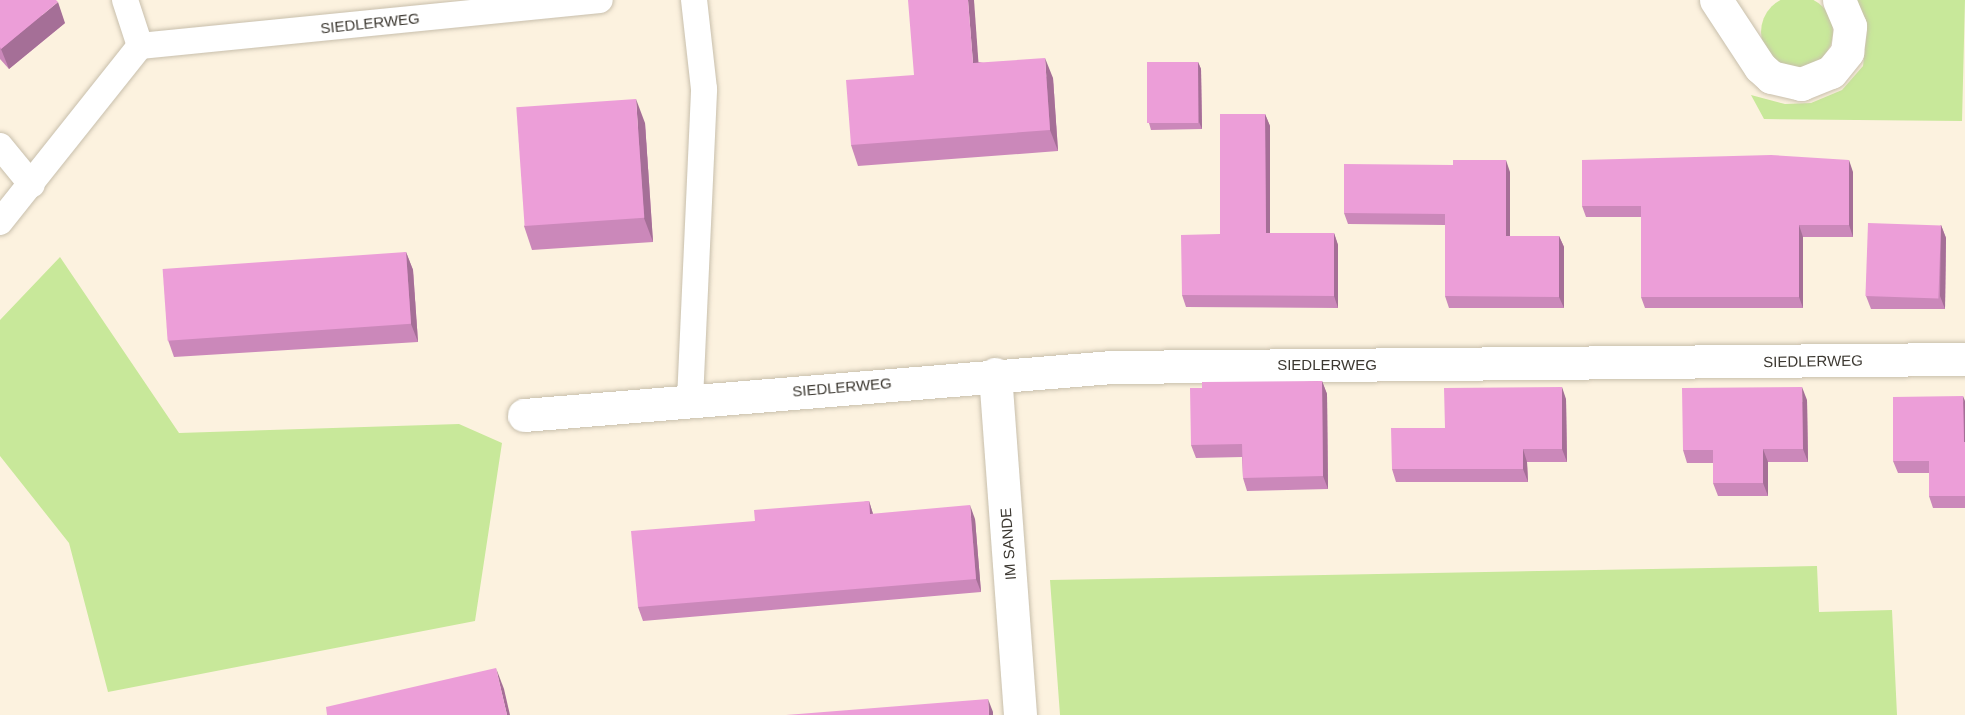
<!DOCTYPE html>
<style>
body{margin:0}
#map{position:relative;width:1965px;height:715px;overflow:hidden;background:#fcf2df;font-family:Helvetica,sans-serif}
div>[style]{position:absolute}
.green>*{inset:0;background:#c8e89a}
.round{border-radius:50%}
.roads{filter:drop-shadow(0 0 2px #c8bfac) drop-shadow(0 0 2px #c8bfac)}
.service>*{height:26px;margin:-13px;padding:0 13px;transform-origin:13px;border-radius:13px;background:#fff}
.minor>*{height:33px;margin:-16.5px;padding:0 16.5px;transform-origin:16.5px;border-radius:16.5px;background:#fff}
.wall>*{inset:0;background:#cb88ba}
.shaded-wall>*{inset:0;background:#a56f97}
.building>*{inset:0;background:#ec9ed8;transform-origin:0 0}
span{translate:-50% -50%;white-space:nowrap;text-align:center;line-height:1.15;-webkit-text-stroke:4.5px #fff;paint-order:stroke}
.street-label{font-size:15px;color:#3c3831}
</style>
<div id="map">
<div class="green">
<i class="round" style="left:1761px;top:-4px;width:72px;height:72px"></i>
<i style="clip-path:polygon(1857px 0,1965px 0,1962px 121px,1764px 119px,1751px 95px,1785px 104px,1811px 103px,1842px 90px,1863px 66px,1867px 31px)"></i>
<i style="clip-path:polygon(60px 257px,179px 433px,459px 424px,502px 443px,475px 621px,108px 692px,69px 543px,0 456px,0 320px)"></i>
<i style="clip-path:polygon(1817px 566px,1819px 612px,1892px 610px,1897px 715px,1060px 715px,1050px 580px)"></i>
</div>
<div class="roads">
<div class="service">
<i style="left:125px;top:0;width:48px;rotate:71.9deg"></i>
<i style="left:140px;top:46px;width:462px;rotate:-5.7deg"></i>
<i style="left:0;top:146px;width:50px;rotate:50.6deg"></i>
<i style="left:0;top:222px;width:225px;rotate:-51.5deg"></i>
<i style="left:690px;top:400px;width:311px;rotate:-87.4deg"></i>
<i style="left:704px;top:89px;width:90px;rotate:-96.4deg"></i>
</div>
<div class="minor">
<i style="left:1716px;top:0;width:80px;rotate:56.7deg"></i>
<i style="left:1760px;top:67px;width:15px;rotate:42deg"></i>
<i style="left:1771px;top:77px;width:31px;rotate:13deg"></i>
<i style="left:1801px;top:84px;width:32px;rotate:-22deg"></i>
<i style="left:1831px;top:72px;width:26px;rotate:-51deg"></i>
<i style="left:1847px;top:52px;width:26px;rotate:-83deg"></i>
<i style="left:1850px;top:26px;width:28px;rotate:-113deg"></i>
<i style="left:995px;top:374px;width:342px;rotate:85.8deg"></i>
<i style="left:524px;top:415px;width:590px;rotate:-4.67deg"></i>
<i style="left:1112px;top:367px;width:853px;rotate:-0.54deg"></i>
</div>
</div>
<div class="wall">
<i style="clip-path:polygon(0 0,65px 23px,9px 69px,0 59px)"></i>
<i style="clip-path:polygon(979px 62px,1053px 78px,1058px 151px,858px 166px,851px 145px,914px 75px)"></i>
<i style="clip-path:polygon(1198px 62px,1201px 69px,1202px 129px,1151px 130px,1149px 123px)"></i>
<i style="clip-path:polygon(1265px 114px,1270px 126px,1270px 233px,1334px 233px,1338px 245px,1338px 308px,1186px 307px,1182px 295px,1220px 234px)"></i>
<i style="clip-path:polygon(645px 123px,653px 242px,532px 250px,524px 226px)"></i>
<i style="clip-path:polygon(1510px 172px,1510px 236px,1559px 236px,1564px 247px,1564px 308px,1449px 308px,1445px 296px,1445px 225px,1348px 224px,1344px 213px)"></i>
<i style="clip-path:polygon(1853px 172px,1853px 237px,1803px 237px,1803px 308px,1645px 308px,1641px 297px,1641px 217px,1586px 217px,1582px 206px)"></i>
<i style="clip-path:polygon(1941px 225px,1946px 238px,1945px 309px,1871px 309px,1866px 296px)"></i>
<i style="clip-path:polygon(406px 252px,413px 270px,418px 342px,174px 357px,168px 340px)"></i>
<i style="clip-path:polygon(1322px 381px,1327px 394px,1328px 489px,1247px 491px,1243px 478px,1242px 457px,1196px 458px,1191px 445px,1202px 388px)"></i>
<i style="clip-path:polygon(1566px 399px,1567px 462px,1527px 462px,1528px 482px,1396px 482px,1392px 469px,1445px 428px)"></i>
<i style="clip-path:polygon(1807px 400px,1808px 462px,1768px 462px,1768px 496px,1718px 496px,1713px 483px,1713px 463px,1687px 463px,1683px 450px)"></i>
<i style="clip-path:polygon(1965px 401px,1965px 508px,1933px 508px,1929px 496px,1929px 473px,1898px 473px,1893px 461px)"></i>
<i style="clip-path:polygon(869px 501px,873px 514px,975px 519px,981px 592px,643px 621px,638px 607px,755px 521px)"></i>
</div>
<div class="shaded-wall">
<i style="clip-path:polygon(968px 0,974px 0,980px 84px,973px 63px)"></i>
<i style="clip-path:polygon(58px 2px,65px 23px,9px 69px,1px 49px)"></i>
<i style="clip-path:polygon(1045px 58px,1053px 78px,1058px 151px,1050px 130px)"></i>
<i style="clip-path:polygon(1198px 62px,1201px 69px,1202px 129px,1199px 122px)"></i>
<i style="clip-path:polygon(636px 99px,645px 123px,653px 242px,644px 218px)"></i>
<i style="clip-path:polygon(1265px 114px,1270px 126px,1270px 245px,1266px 233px)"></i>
<i style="clip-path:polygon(1506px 160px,1510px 172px,1510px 247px,1506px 236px)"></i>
<i style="clip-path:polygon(1849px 160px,1853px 172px,1853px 237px,1849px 225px)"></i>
<i style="clip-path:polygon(1799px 225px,1803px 237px,1803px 308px,1799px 297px)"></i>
<i style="clip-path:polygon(1941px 225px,1946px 238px,1945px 309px,1940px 296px)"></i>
<i style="clip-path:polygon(1334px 233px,1338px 245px,1338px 308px,1334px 296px)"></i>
<i style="clip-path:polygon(1559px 236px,1564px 247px,1564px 308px,1559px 297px)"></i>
<i style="clip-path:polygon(406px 252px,413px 270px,418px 342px,411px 324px)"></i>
<i style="clip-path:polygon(1322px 381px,1327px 394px,1328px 489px,1323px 476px)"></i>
<i style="clip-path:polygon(1562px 387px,1566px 399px,1567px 462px,1562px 449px)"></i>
<i style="clip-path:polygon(1802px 387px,1807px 400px,1808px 462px,1803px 449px)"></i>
<i style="clip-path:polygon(1963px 396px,1965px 401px,1965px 445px,1964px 442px)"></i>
<i style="clip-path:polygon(1523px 449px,1527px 462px,1528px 482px,1523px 469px)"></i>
<i style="clip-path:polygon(1763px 449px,1768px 462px,1768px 496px,1763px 483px)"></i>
<i style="clip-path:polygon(869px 501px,873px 514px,870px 514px)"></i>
<i style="clip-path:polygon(970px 505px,975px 519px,981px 592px,976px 579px)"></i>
<i style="clip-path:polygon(496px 668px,504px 689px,510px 715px,507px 715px)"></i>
<i style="clip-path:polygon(988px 699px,993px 712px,993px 715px,989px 715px)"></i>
</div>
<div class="building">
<i style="clip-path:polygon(0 0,56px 0,58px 2px,1px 49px,0 47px)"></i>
<i style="clip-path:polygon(908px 0,968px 0,973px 63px,1045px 58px,1050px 130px,851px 145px,846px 80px,914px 75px)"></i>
<i style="left:1147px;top:62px;width:51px;height:61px"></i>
<i style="left:636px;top:99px;width:119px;height:120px;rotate:86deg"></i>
<i style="clip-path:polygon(1220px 114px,1265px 114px,1266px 233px,1334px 233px,1334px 296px,1182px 295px,1181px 235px,1220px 234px)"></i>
<i style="clip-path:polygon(1771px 155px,1849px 160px,1849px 225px,1799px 225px,1799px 297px,1641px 297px,1641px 206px,1582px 206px,1582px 160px)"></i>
<i style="clip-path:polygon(1453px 160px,1506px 160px,1506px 236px,1559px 236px,1559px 297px,1445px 296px,1445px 214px,1344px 213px,1344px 164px,1453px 165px)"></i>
<i style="left:1868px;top:223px;width:73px;height:73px;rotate:2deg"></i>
<i style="left:406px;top:252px;width:72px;height:244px;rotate:86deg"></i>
<i style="clip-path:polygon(1322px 381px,1323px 476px,1243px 478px,1242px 444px,1191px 445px,1190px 388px,1202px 388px,1202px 382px)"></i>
<i style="clip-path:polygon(1562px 387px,1562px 449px,1523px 449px,1523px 469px,1392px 469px,1391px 428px,1445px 428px,1444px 388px)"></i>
<i style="clip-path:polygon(1802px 387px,1803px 449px,1763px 449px,1763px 483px,1713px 483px,1713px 450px,1683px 450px,1682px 388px)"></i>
<i style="clip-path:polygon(1963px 396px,1964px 442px,1965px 442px,1965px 496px,1929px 496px,1929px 461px,1893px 461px,1893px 397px)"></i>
<i style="clip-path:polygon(869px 501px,870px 514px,970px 505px,976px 579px,638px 607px,631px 531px,755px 521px,754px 510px)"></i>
<i style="clip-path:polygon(496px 668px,507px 715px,327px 715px,326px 707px)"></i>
<i style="clip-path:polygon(988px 699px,989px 715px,786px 715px)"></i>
</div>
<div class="street-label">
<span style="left:370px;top:23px;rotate:-6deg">SIEDLERWEG</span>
<span style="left:1813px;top:361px;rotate:-1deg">SIEDLERWEG</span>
<span style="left:1327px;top:365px">SIEDLERWEG</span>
<span style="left:842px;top:387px;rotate:-5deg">SIEDLERWEG</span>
<span style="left:1008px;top:544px;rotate:-94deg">IM SANDE</span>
</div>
</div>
